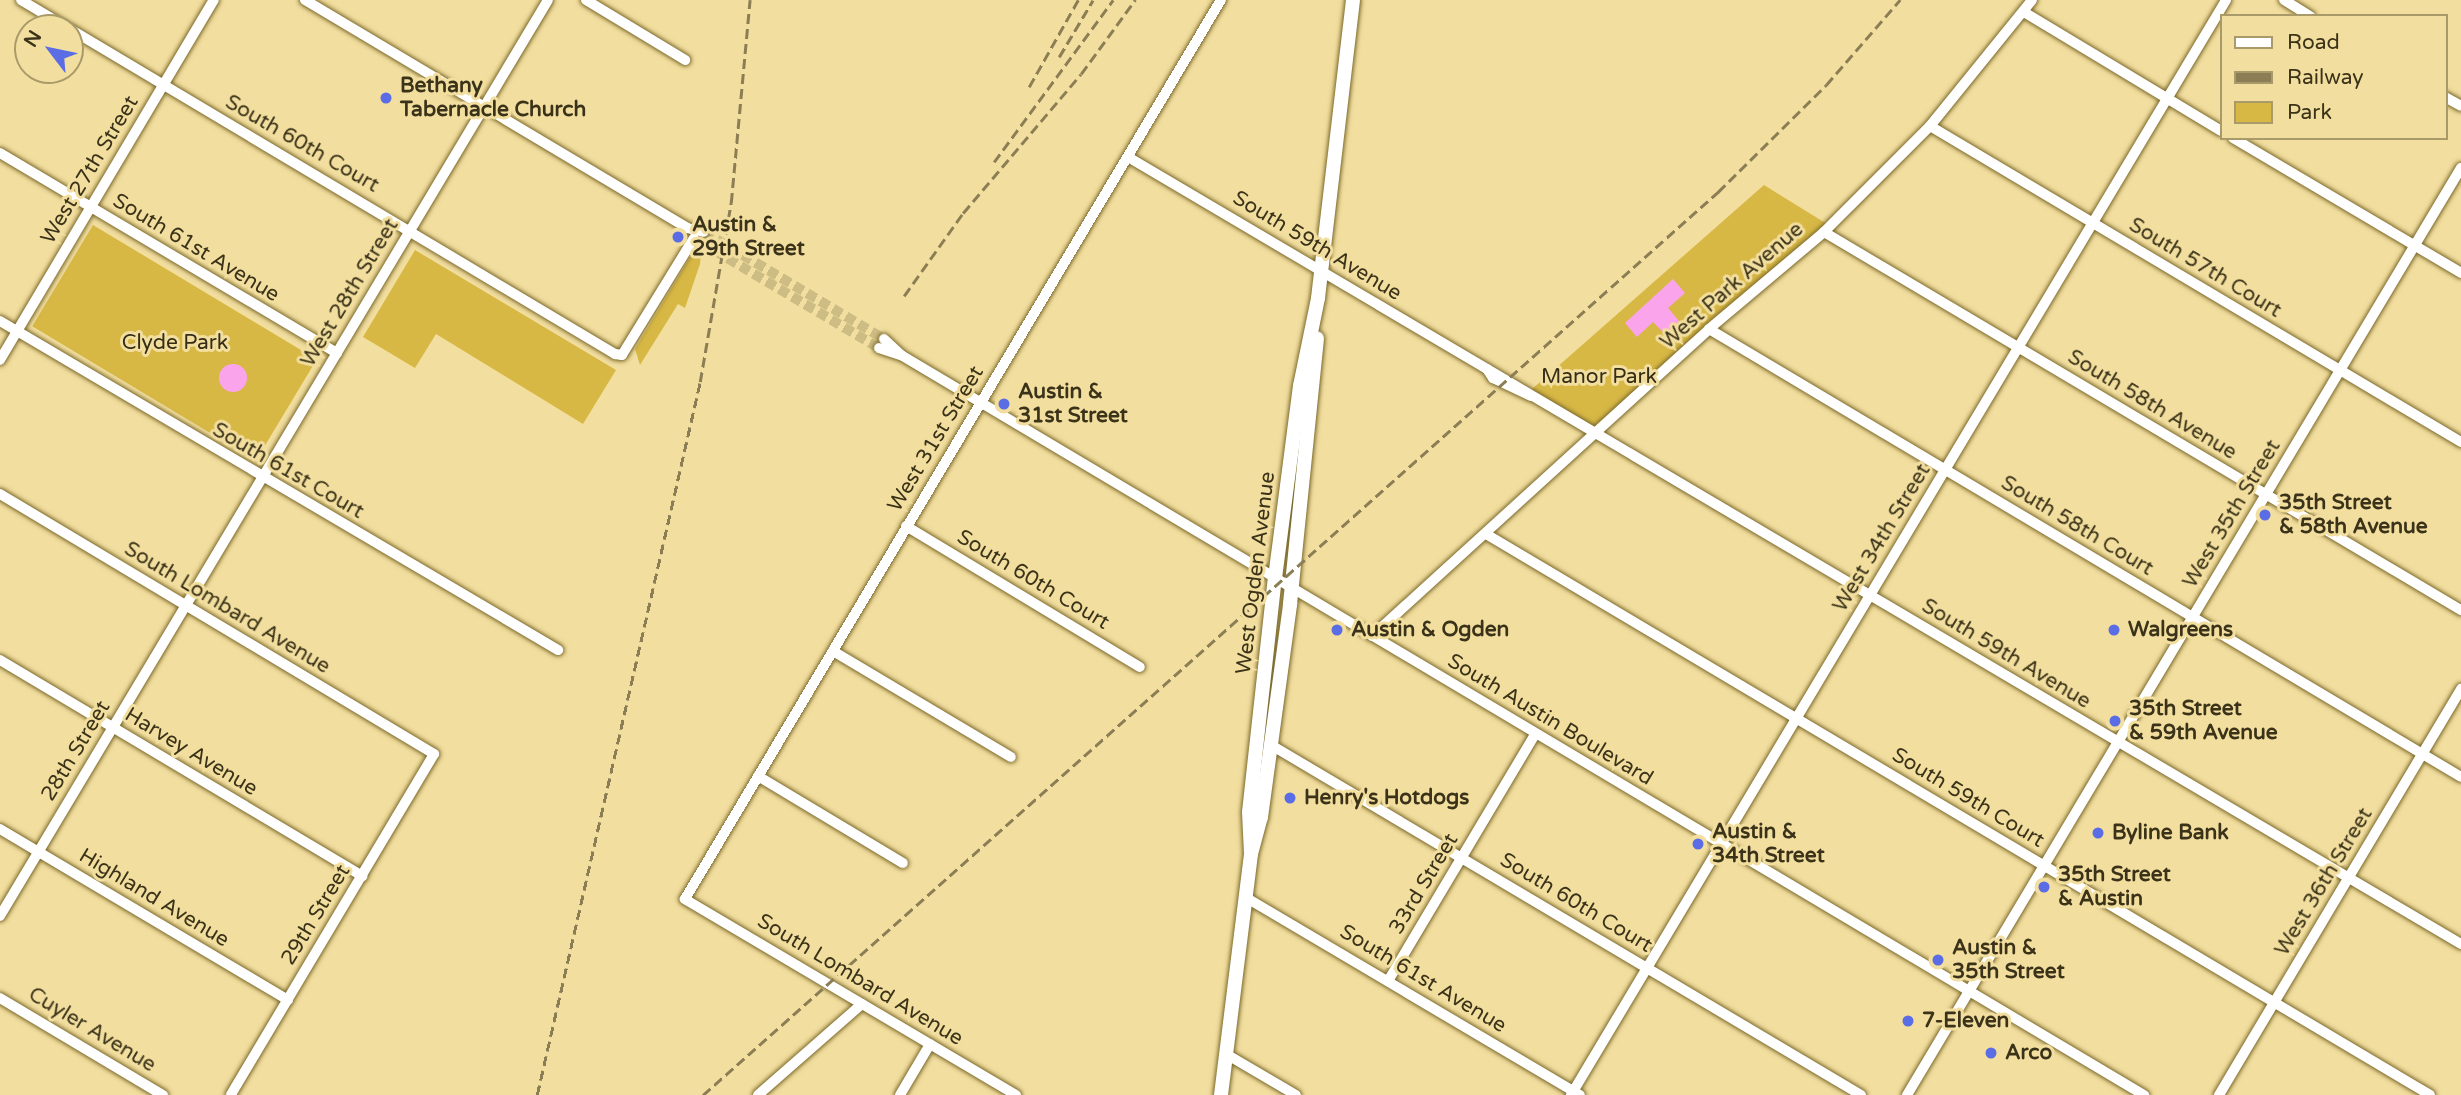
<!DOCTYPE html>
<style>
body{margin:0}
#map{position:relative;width:2461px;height:1095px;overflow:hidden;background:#f2de9e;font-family:"Varela Round",sans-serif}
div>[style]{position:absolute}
.green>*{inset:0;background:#d8b845;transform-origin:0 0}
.water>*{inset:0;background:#faa4eb}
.round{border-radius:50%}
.minor-tunnel>*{height:10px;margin-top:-5px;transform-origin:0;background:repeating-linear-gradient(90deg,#cdbc83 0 10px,transparent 0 15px)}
.roads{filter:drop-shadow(0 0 2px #7b692b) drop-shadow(0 0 2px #7b692b)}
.minor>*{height:10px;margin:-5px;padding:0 5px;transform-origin:5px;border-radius:5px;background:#fff}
.major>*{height:14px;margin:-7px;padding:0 7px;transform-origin:7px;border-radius:7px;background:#fff}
.rail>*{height:2.5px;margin-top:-1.25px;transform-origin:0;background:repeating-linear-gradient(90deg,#8c7e54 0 10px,transparent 0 15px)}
.dots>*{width:19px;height:19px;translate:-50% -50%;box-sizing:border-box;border:4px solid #f2de9e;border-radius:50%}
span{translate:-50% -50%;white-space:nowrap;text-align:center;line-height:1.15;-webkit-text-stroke:6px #f2de9e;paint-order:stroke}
.poi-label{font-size:21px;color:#3b3319;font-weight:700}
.left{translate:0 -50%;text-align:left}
.street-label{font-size:21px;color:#3b3319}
.park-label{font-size:21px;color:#352d16}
.legend{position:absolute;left:2220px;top:14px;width:228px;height:126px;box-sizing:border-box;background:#f2de9e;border:2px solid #a99a69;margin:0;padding:9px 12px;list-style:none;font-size:21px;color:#3b3319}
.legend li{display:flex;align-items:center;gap:14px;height:35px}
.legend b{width:35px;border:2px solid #a99a69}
.north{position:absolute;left:14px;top:14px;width:70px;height:70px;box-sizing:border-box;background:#f2de9e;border:2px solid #a99a69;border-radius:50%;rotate:302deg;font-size:19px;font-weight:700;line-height:28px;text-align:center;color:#3b3319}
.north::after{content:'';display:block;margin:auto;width:24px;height:32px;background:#5b6de4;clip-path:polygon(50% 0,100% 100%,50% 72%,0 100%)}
</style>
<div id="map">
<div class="green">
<i style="clip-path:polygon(1764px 185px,1827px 224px,1594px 428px,1531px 390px)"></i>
<i style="left:93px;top:225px;width:261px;height:118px;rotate:31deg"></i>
<i style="clip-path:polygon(415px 250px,616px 370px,583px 424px,436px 334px,415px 368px,363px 337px)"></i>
<i style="clip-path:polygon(694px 251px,701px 255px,700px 264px,685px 308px,678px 304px,640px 365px,635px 349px)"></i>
</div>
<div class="water">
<i style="clip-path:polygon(1673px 279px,1685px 293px,1668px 308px,1679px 321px,1665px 334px,1653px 322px,1637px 337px,1625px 323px)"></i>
<i class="round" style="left:219px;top:364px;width:28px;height:28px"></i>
</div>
<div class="minor-tunnel">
<i style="left:704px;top:232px;width:209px;rotate:30.7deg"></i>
<i style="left:702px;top:243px;width:206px;rotate:30.7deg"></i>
</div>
<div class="roads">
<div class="minor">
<i style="left:21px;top:0;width:55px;rotate:30.8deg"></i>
<i style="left:305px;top:0;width:445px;rotate:30.8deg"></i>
<i style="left:687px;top:228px;width:17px;rotate:13deg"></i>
<i style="left:586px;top:0;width:116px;rotate:31.2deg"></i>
<i style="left:2284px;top:0;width:31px;rotate:32deg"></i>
<i style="left:2024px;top:12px;width:230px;rotate:31.1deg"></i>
<i style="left:70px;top:29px;width:635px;rotate:30.81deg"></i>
<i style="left:615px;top:354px;width:7px;rotate:8deg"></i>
<i style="left:622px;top:355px;width:137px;rotate:-58.4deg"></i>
<i style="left:2445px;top:97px;width:18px;rotate:29deg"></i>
<i style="left:1930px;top:126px;width:618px;rotate:30.76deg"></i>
<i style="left:2233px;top:138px;width:265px;rotate:30.6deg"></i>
<i style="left:0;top:153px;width:392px;rotate:30.7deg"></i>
<i style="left:1128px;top:157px;width:1548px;rotate:30.56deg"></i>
<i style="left:1824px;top:232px;width:741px;rotate:30.69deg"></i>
<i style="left:0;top:321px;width:648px;rotate:30.52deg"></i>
<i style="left:1709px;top:329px;width:875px;rotate:30.78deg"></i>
<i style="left:884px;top:339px;width:23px;rotate:43deg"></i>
<i style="left:901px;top:355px;width:1447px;rotate:30.77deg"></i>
<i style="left:879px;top:348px;width:23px;rotate:18deg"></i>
<i style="left:0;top:360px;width:419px;rotate:-59.3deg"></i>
<i style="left:1487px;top:369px;width:11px;rotate:56deg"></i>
<i style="left:1493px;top:378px;width:42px;rotate:25.3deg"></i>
<i style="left:0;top:494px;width:506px;rotate:30.92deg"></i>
<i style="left:434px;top:754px;width:397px;rotate:120.8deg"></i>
<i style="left:906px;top:526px;width:273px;rotate:31.1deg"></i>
<i style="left:1486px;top:534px;width:1098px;rotate:30.72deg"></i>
<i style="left:1372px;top:636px;width:456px;rotate:-42.3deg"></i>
<i style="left:1709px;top:329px;width:150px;rotate:-40.1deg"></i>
<i style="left:1824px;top:232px;width:150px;rotate:-45deg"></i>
<i style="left:1930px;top:126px;width:162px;rotate:-51deg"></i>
<i style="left:833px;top:651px;width:207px;rotate:30.8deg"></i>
<i style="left:0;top:660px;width:422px;rotate:30.8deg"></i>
<i style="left:1271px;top:745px;width:686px;rotate:30.68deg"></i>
<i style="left:758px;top:776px;width:169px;rotate:31deg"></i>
<i style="left:0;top:829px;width:335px;rotate:30.7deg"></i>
<i style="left:1245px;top:897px;width:389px;rotate:30.6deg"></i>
<i style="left:0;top:916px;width:1067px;rotate:-59.11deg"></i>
<i style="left:1388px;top:981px;width:287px;rotate:-59.2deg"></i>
<i style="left:0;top:998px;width:190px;rotate:30.8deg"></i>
<i style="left:1226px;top:1054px;width:81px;rotate:30.4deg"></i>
<i style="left:758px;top:1095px;width:138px;rotate:-41.2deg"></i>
<i style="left:900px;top:1095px;width:59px;rotate:-59.5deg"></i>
<i style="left:1016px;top:1095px;width:385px;rotate:-149.4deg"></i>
<i style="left:685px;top:899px;width:1047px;rotate:-59.2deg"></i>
<i style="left:1571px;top:1095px;width:1276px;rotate:-59.11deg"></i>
<i style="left:1907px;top:1095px;width:1080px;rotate:-59.14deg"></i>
<i style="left:2219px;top:1095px;width:473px;rotate:-59.2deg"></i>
</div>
<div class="major">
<i style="left:1251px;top:854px;width:42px;rotate:-92.7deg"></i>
<i style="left:1249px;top:812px;width:235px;rotate:-83.7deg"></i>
<i style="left:1275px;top:578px;width:194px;rotate:-82.6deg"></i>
<i style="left:1300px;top:386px;width:90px;rotate:-78.4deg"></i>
<i style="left:1318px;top:298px;width:300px;rotate:-83.3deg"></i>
<i style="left:1221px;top:1095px;width:243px;rotate:-82.9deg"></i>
<i style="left:1251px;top:854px;width:38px;rotate:-75deg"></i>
<i style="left:1261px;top:817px;width:215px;rotate:-82.2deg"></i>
<i style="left:1290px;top:604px;width:267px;rotate:-84.2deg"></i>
</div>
</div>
<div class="rail">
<i style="left:1059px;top:57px;width:66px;rotate:-59.2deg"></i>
<i style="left:1029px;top:87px;width:100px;rotate:-60.6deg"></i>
<i style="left:994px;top:162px;width:201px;rotate:-53.7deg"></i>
<i style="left:904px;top:296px;width:102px;rotate:-54.6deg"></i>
<i style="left:963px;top:213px;width:182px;rotate:-49.7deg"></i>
<i style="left:1081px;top:74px;width:92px;rotate:-53.9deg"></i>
<i style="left:537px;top:1095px;width:731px;rotate:-77.12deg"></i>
<i style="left:700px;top:382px;width:182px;rotate:-80.2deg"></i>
<i style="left:731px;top:203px;width:204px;rotate:-84.7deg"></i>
<i style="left:703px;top:1095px;width:1359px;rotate:-41.66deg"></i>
<i style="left:1718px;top:192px;width:152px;rotate:-44.7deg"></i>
<i style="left:1826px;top:85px;width:113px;rotate:-49deg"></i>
</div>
<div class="dots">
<i style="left:386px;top:98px;background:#5b6de4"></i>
<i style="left:678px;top:237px;background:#5b6de4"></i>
<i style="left:1004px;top:404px;background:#5b6de4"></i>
<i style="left:2265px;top:515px;background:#5b6de4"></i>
<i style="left:1337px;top:630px;background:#5b6de4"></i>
<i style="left:2114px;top:630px;background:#5b6de4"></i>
<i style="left:2115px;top:721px;background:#5b6de4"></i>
<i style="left:1290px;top:798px;background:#5b6de4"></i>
<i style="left:2098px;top:833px;background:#5b6de4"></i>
<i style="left:1698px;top:844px;background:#5b6de4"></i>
<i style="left:2044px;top:887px;background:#5b6de4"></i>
<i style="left:1938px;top:960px;background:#5b6de4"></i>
<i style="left:1908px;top:1021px;background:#5b6de4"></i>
<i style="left:1991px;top:1053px;background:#5b6de4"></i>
</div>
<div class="poi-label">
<span class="left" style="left:400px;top:98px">Bethany<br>Tabernacle Church</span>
<span class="left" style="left:692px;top:237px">Austin &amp;<br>29th Street</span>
<span class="left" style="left:1018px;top:404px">Austin &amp;<br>31st Street</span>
<span class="left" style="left:2279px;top:515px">35th Street<br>&amp; 58th Avenue</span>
<span class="left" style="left:1351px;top:630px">Austin &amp; Ogden</span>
<span class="left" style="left:2128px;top:630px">Walgreens</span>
<span class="left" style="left:2129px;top:721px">35th Street<br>&amp; 59th Avenue</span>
<span class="left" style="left:1304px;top:798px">Henry's Hotdogs</span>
<span class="left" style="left:1712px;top:844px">Austin &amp;<br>34th Street</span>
<span class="left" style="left:2112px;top:833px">Byline Bank</span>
<span class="left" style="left:2058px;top:887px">35th Street<br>&amp; Austin</span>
<span class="left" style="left:1952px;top:960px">Austin &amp;<br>35th Street</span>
<span class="left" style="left:1922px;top:1021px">7-Eleven</span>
<span class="left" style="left:2005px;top:1053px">Arco</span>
</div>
<div class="street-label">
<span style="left:302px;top:144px;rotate:30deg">South 60th Court</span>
<span style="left:90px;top:170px;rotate:-59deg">West 27th Street</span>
<span style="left:1317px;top:246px;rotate:31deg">South 59th Avenue</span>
<span style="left:196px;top:248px;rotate:31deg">South 61st Avenue</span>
<span style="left:2205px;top:268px;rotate:31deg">South 57th Court</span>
<span style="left:1732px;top:286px;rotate:-41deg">West Park Avenue</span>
<span style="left:350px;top:293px;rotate:-59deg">West 28th Street</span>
<span style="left:2152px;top:405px;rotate:31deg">South 58th Avenue</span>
<span style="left:936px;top:439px;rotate:-59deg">West 31st Street</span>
<span style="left:288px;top:471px;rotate:30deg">South 61st Court</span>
<span style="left:2232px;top:514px;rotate:-59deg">West 35th Street</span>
<span style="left:2077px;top:526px;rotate:31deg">South 58th Court</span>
<span style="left:1882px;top:538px;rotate:-59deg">West 34th Street</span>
<span style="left:1256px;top:573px;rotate:-83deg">West Ogden Avenue</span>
<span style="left:1033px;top:580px;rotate:31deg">South 60th Court</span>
<span style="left:227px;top:608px;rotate:31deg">South Lombard Avenue</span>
<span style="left:2006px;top:654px;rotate:31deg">South 59th Avenue</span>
<span style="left:1550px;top:720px;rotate:31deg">South Austin Boulevard</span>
<span style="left:76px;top:751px;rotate:-59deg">28th Street</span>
<span style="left:191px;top:752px;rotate:31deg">Harvey Avenue</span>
<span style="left:1968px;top:798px;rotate:31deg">South 59th Court</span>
<span style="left:2324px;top:882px;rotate:-59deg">West 36th Street</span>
<span style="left:1424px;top:884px;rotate:-59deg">33rd Street</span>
<span style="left:154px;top:898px;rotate:31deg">Highland Avenue</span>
<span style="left:1576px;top:903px;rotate:31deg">South 60th Court</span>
<span style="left:316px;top:915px;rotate:-59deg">29th Street</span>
<span style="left:1423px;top:979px;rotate:31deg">South 61st Avenue</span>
<span style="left:860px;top:980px;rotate:31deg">South Lombard Avenue</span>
<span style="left:92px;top:1030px;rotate:31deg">Cuyler Avenue</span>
</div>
<div class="park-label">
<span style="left:175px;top:343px">Clyde Park</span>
<span style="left:1599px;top:377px">Manor Park</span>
</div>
<ul class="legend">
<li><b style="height:9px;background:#fff"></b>Road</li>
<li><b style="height:9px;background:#8c7e54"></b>Railway</li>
<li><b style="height:19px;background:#d8b845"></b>Park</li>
</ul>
<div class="north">N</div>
</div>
